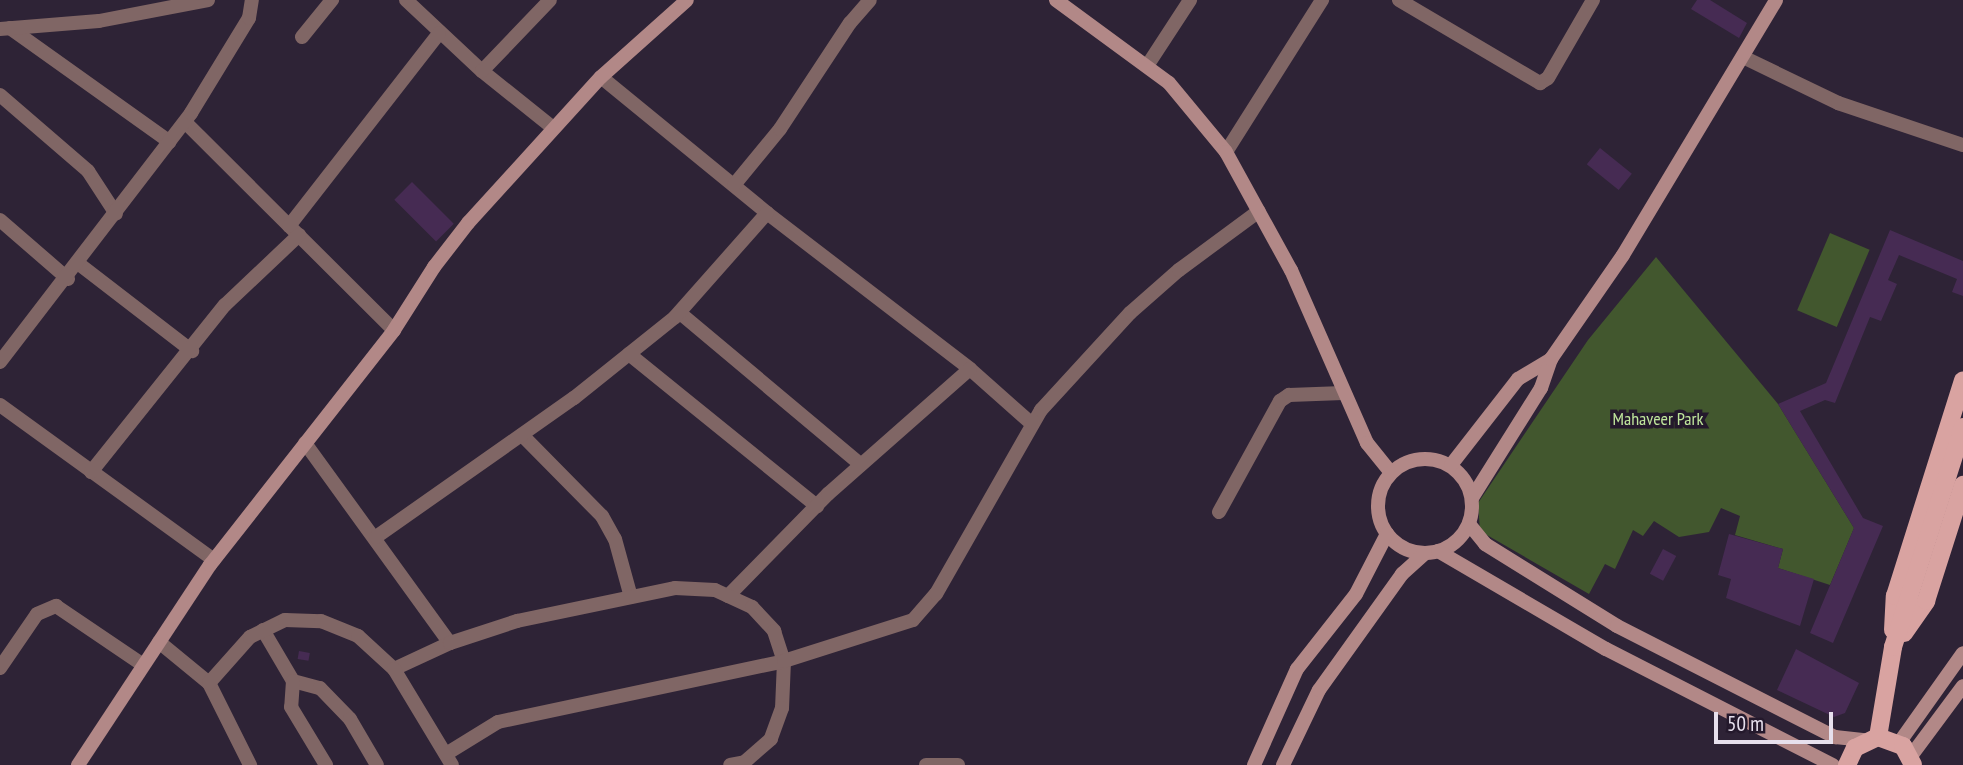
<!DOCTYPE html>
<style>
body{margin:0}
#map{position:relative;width:1963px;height:765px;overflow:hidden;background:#2e2336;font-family:"PT Sans Narrow",sans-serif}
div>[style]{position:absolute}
.green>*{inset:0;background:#42572e;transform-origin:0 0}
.building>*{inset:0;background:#462b53;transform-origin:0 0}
.street>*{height:14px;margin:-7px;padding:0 7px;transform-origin:7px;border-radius:7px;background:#806665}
.secondary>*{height:14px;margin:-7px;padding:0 7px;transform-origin:7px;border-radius:7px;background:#b28887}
.secondary>.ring{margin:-7px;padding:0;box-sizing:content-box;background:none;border:14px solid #b28887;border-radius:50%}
.primary>*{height:18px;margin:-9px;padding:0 9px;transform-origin:9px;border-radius:9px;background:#d9a3a1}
span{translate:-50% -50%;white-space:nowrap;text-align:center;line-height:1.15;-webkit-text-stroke:7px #24192c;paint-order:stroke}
.park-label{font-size:18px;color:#bfe69c}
.scale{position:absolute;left:1714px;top:712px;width:119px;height:32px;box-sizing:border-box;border:4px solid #e7e0ed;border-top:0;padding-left:9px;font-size:21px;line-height:24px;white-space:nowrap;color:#e7e0ed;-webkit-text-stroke:5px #24192c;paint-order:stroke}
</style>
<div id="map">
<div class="green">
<i style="left:1830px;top:233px;width:43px;height:84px;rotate:23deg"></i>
<i style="clip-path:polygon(1656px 257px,1778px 404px,1854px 528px,1830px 585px,1778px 568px,1783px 549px,1735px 535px,1740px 516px,1721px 508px,1709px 532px,1679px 537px,1654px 521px,1643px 536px,1633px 530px,1615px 569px,1605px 564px,1589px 594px,1480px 531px,1478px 503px,1588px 340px)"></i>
</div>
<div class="building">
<i style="clip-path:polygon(1697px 0,1710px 0,1747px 23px,1739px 38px,1691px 9px)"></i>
<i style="left:1600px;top:148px;width:41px;height:21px;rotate:39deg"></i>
<i style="left:412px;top:182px;width:59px;height:25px;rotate:45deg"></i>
<i style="clip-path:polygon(1890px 230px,1963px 261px,1963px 296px,1952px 292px,1957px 279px,1899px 255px,1888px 280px,1897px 284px,1881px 321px,1870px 317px,1835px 403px,1825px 400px,1800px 411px,1863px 518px,1883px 526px,1833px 643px,1810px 633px,1854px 528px,1778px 404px,1826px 383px)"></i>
<i style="clip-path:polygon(1729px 534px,1783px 549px,1778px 568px,1814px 579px,1800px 626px,1726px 598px,1731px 579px,1718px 575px)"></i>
<i style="left:1663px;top:549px;width:15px;height:28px;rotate:28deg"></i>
<i style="clip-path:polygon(1796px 649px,1859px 683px,1845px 713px,1834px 717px,1777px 690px)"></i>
<i style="left:299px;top:651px;width:11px;height:8px;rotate:10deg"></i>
</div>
<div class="street">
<i style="left:406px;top:0;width:104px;rotate:43.1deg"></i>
<i style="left:482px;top:71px;width:90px;rotate:38.7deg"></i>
<i style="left:1399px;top:0;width:164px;rotate:30.5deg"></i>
<i style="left:1540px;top:83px;width:9px;rotate:-32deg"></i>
<i style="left:1548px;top:78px;width:90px;rotate:-60deg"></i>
<i style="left:10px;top:28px;width:196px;rotate:35.5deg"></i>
<i style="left:0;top:29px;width:99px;rotate:-4.6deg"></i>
<i style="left:99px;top:21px;width:111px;rotate:-10.9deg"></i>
<i style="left:302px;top:37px;width:48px;rotate:-51deg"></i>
<i style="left:1743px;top:57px;width:106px;rotate:25.8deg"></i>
<i style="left:1838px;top:103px;width:132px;rotate:18.6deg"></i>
<i style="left:1147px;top:66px;width:79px;rotate:-56.9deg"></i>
<i style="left:482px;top:71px;width:98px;rotate:-46.2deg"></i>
<i style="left:601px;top:77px;width:215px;rotate:39.3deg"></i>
<i style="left:767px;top:213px;width:256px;rotate:37.5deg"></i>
<i style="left:970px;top:369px;width:83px;rotate:41.6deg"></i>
<i style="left:0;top:95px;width:116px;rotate:40.8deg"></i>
<i style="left:88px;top:171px;width:51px;rotate:56.9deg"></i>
<i style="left:185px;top:122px;width:295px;rotate:44.9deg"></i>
<i style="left:1226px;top:152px;width:180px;rotate:-57.7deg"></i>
<i style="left:734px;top:185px;width:72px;rotate:-50.6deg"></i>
<i style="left:780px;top:129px;width:127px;rotate:-56.6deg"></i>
<i style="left:850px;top:23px;width:30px;rotate:-49deg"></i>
<i style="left:0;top:220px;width:90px;rotate:40.9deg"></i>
<i style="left:289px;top:226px;width:244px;rotate:-52.1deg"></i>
<i style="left:79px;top:264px;width:143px;rotate:37.6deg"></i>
<i style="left:680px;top:313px;width:236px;rotate:40deg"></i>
<i style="left:629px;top:354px;width:242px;rotate:39deg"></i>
<i style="left:0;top:362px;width:314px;rotate:-52.5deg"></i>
<i style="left:191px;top:113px;width:111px;rotate:-58.6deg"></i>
<i style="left:249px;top:18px;width:18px;rotate:-81deg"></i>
<i style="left:0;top:405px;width:264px;rotate:35.9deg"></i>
<i style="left:522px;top:435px;width:114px;rotate:45.4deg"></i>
<i style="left:602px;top:516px;width:26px;rotate:61deg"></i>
<i style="left:615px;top:539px;width:60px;rotate:74.6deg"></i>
<i style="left:305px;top:443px;width:247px;rotate:54.1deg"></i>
<i style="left:91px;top:472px;width:214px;rotate:-51.3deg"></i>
<i style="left:225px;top:305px;width:102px;rotate:-43.4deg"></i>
<i style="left:1219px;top:512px;width:127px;rotate:-61.2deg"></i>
<i style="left:1280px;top:401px;width:11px;rotate:-34deg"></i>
<i style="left:1289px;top:395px;width:54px;rotate:-2.1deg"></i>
<i style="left:376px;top:537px;width:242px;rotate:-35.1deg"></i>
<i style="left:574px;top:398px;width:129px;rotate:-38.7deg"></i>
<i style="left:675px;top:317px;width:139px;rotate:-48.5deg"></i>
<i style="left:728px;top:596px;width:143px;rotate:-45.6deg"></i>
<i style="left:828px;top:494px;width:189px;rotate:-41.4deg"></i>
<i style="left:263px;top:630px;width:59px;rotate:59.5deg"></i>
<i style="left:293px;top:681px;width:28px;rotate:15deg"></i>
<i style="left:320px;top:688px;width:43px;rotate:45.9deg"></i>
<i style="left:350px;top:719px;width:53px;rotate:59.6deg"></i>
<i style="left:159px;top:642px;width:65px;rotate:39.4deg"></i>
<i style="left:209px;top:683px;width:92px;rotate:63.4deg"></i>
<i style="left:0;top:668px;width:65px;rotate:-55.6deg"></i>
<i style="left:37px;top:614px;width:21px;rotate:-23deg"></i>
<i style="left:56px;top:606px;width:105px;rotate:34.1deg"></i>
<i style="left:394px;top:669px;width:62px;rotate:-24.9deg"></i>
<i style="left:450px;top:643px;width:71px;rotate:-18.2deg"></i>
<i style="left:517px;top:621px;width:161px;rotate:-11.8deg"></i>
<i style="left:675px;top:588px;width:40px;rotate:2.9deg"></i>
<i style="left:715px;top:590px;width:41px;rotate:24.7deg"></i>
<i style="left:752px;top:607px;width:33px;rotate:47deg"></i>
<i style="left:774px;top:631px;width:32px;rotate:72deg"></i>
<i style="left:784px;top:661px;width:47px;rotate:92.4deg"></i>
<i style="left:782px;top:708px;width:33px;rotate:110deg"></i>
<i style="left:771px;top:739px;width:35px;rotate:139deg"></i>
<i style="left:745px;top:762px;width:15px;rotate:169deg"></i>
<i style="left:293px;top:681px;width:26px;rotate:94deg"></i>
<i style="left:291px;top:707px;width:68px;rotate:58.9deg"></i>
<i style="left:209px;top:683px;width:62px;rotate:-48.3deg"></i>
<i style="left:250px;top:637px;width:39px;rotate:-26deg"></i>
<i style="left:285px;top:620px;width:36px;rotate:2deg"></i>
<i style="left:321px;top:621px;width:40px;rotate:22deg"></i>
<i style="left:358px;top:636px;width:49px;rotate:42.5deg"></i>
<i style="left:394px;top:669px;width:112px;rotate:58.9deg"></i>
<i style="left:446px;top:754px;width:61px;rotate:-31.6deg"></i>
<i style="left:498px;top:722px;width:292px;rotate:-12deg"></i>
<i style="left:784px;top:661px;width:135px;rotate:-17.6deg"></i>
<i style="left:913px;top:620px;width:35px;rotate:-49deg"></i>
<i style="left:936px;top:594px;width:212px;rotate:-60.3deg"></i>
<i style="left:1041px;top:410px;width:132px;rotate:-47.5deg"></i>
<i style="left:1130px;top:313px;width:65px;rotate:-41.3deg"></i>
<i style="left:1179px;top:270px;width:99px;rotate:-36.4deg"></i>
<i style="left:926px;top:765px;width:32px"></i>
</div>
<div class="secondary">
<i style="left:1056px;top:0;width:140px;rotate:36.3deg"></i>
<i style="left:1169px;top:83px;width:89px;rotate:50.4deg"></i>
<i style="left:1226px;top:152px;width:135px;rotate:61.2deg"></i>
<i style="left:1291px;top:270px;width:189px;rotate:66.3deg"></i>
<i style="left:1367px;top:443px;width:38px;rotate:51deg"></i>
<i class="ring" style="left:1378px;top:459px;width:80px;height:80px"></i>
<i style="left:1451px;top:465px;width:109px;rotate:-52.1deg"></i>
<i style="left:1518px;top:379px;width:39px;rotate:-31deg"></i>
<i style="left:1472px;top:498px;width:130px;rotate:-57.9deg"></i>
<i style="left:1541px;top:388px;width:31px;rotate:-71deg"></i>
<i style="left:1551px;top:359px;width:126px;rotate:-55.3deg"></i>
<i style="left:1623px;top:255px;width:297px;rotate:-59deg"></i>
<i style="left:1469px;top:524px;width:26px;rotate:51deg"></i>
<i style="left:1485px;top:544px;width:155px;rotate:31.8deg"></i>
<i style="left:1617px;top:626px;width:245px;rotate:27deg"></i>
<i style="left:1835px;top:737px;width:30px;rotate:6deg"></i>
<i style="left:1438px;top:551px;width:194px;rotate:30.3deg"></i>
<i style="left:1606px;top:649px;width:255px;rotate:27.1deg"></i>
<i style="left:1899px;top:743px;width:110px;rotate:-54.6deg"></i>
<i style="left:1911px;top:756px;width:87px;rotate:-53.4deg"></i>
<i style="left:78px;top:765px;width:240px;rotate:-56.6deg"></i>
<i style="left:210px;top:565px;width:298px;rotate:-51.9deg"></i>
<i style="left:394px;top:330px;width:75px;rotate:-57.6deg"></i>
<i style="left:434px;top:267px;width:56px;rotate:-52.3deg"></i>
<i style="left:468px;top:223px;width:197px;rotate:-47.7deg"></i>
<i style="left:601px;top:77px;width:115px;rotate:-41.8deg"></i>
<i style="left:1254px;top:765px;width:105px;rotate:-65.9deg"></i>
<i style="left:1297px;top:669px;width:95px;rotate:-51.8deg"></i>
<i style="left:1356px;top:594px;width:68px;rotate:-62.7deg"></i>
<i style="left:1283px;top:765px;width:83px;rotate:-64.4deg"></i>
<i style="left:1319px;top:690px;width:143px;rotate:-54.4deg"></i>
<i style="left:1402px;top:574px;width:31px;rotate:-42deg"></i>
</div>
<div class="primary">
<i style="left:1893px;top:630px;width:34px;rotate:-87deg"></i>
<i style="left:1895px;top:596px;width:226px;rotate:-72.5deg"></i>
<i style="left:1904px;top:633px;width:39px;rotate:-55deg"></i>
<i style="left:1926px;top:601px;width:122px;rotate:-72.3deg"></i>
<i style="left:1878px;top:737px;width:91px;rotate:-80.5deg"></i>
<i style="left:1893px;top:647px;width:231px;rotate:-72.3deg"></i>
<i style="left:1847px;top:765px;width:19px;rotate:-65deg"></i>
<i style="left:1855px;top:748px;width:25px;rotate:-26deg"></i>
<i style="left:1878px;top:737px;width:27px;rotate:20deg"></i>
<i style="left:1903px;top:746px;width:21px;rotate:62deg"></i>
</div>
<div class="park-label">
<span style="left:1658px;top:419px">Mahaveer Park</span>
</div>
<div class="scale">50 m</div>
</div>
